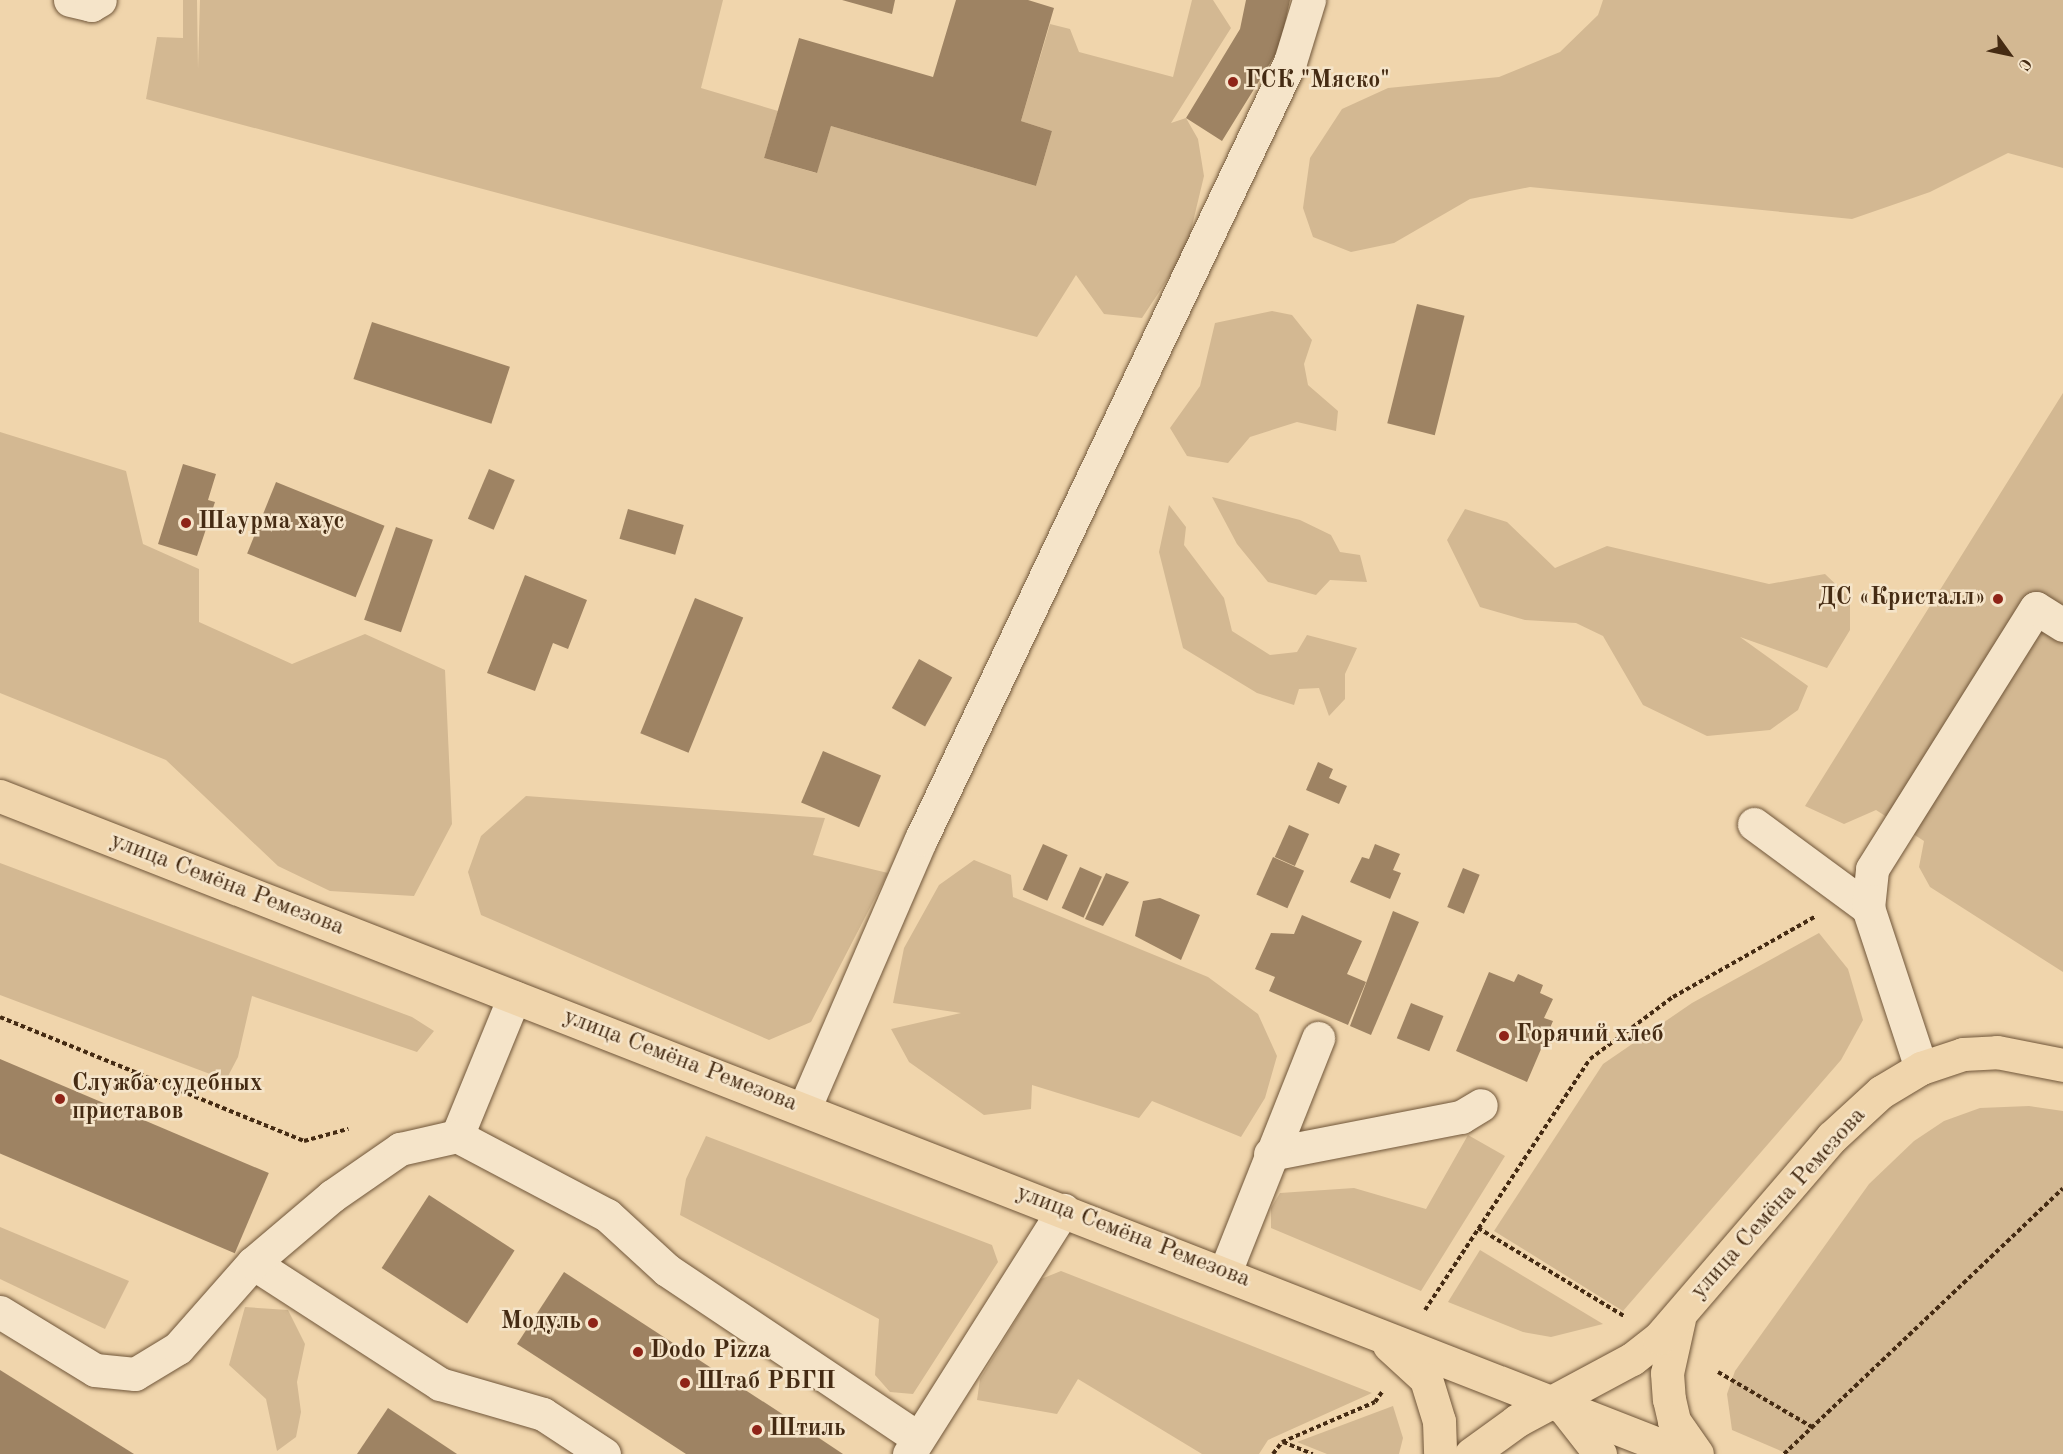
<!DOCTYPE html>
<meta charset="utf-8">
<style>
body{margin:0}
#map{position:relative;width:2063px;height:1454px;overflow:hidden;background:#f0d5ac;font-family:"Old Standard TT",serif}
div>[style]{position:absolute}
.green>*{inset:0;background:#d3b892}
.building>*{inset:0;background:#9e8363;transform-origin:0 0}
.path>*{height:4px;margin-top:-2px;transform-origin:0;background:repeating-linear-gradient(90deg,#452b13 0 4.5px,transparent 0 7.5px)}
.roads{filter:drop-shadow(0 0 2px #705639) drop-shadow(0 0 2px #705639)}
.minor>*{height:33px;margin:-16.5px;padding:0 16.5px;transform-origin:16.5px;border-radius:16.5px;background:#f5e4c9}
.major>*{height:33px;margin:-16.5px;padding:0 16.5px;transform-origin:16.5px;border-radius:16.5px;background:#f0d5ac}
.dots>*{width:16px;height:16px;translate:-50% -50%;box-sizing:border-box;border:3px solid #f5e4c9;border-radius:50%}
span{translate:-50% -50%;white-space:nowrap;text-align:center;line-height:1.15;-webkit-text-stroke:5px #f5e4c9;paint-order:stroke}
.poi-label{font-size:24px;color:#452b13;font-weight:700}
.left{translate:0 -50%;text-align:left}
.right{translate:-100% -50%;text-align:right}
.street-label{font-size:24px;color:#452b13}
.north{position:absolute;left:1979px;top:24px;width:60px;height:60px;-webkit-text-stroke:4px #f5e4c9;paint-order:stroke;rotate:123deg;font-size:16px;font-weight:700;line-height:24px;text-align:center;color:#452b13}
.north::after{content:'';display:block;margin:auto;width:21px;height:27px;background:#452b13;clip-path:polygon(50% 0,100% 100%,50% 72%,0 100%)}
</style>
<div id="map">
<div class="green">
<i style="clip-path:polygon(183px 0,197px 0,198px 69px,200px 0,723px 0,701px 88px,778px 111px,764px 158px,816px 173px,831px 126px,1036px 186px,1052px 131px,1021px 121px,1050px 24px,1070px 29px,1079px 52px,1173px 77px,1192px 0,1213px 0,1231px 28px,1171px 123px,1186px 118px,1198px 139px,1204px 176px,1186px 251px,1142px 318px,1104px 314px,1076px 275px,1037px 337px,146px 99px,157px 37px,183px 38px)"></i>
<i style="clip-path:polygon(1603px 0,2063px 0,2063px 168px,2008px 153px,1930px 192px,1852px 219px,1530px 187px,1470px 199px,1394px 243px,1351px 252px,1313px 237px,1303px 208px,1310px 158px,1342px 109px,1388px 88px,1499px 77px,1560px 52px,1598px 15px)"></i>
<i style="clip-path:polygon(1272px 311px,1292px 315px,1312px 340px,1304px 364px,1308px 385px,1338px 411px,1336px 431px,1297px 422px,1250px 437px,1228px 463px,1187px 456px,1170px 428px,1200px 386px,1215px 323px)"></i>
<i style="clip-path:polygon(2063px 393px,2063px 972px,1930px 887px,1919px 867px,1924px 841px,1876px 810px,1844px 824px,1805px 806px)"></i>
<i style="clip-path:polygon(0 432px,126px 471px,143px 544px,199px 569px,199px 622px,292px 664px,365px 634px,445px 670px,452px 824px,414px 896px,330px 891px,278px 866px,166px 760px,0 693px)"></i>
<i style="clip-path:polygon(1212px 497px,1300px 520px,1331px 535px,1340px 552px,1360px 555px,1367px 582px,1330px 580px,1316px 595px,1268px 582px,1237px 544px)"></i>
<i style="clip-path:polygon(1169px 505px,1186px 527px,1184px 545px,1224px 598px,1232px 631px,1270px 655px,1297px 652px,1307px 635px,1357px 648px,1345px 674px,1345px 699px,1329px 716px,1319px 688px,1299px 689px,1294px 705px,1257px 693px,1183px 648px,1159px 552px)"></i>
<i style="clip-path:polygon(1465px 509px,1507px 522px,1555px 568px,1607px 546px,1769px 584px,1825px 574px,1850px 598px,1850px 630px,1827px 668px,1740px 637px,1808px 686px,1798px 710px,1770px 730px,1707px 736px,1643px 705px,1603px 636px,1576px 623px,1525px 620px,1480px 607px,1447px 540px)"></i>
<i style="clip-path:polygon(526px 796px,825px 818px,813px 855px,888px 873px,811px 1022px,769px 1040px,481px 915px,468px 872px,481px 836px)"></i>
<i style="clip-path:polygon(974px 860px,1011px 875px,1013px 897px,1208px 977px,1258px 1014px,1277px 1056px,1265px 1098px,1241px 1137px,1152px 1101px,1139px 1118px,1032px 1085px,1031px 1109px,984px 1115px,909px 1062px,891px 1029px,961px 1013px,893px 1003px,904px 948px,939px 885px)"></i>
<i style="clip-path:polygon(0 863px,412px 1017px,434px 1031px,417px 1052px,252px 996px,238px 1057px,226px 1080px,0 995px)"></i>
<i style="clip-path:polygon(1819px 933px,1848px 969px,1863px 1020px,1841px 1060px,1623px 1311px,1494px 1231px,1603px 1064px,1692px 1003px)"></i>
<i style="clip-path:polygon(2029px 1106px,2063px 1111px,2063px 1454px,1788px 1454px,1732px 1430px,1727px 1394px,1735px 1371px,1869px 1184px,1914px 1141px,1944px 1121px,1980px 1108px)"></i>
<i style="clip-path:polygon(1468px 1135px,1505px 1156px,1421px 1291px,1271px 1228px,1271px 1208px,1280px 1193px,1354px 1188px,1426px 1209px)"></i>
<i style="clip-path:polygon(706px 1136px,992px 1245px,998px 1262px,913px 1394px,890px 1392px,875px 1375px,879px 1319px,680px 1215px,686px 1179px)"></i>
<i style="clip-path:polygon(0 1227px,129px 1281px,105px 1329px,0 1279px)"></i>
<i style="clip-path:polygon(1480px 1250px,1603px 1324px,1551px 1337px,1523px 1332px,1448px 1302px)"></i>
<i style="clip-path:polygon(1061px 1271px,1372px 1393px,1268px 1440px,1259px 1454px,1202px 1454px,1078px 1379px,1057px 1414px,977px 1400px,980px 1379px,1041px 1279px)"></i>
<i style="clip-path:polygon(245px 1307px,288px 1310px,305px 1344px,297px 1382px,301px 1412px,296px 1437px,277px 1451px,266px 1399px,229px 1365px)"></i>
<i style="clip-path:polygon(1393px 1406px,1403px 1438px,1399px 1454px,1327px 1454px,1297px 1442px)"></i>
</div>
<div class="building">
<i style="clip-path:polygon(842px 0,895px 0,892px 14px)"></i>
<i style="clip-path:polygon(956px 0,1028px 0,1054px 8px,1021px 121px,1052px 131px,1036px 186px,831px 126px,817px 173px,764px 158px,799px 38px,933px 77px)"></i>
<i style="clip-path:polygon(1246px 0,1290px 0,1280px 47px,1222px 141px,1186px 118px,1240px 29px)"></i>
<i style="left:1417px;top:304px;width:49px;height:123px;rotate:14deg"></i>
<i style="left:372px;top:322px;width:145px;height:60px;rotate:18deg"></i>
<i style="clip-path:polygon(183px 464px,216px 474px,208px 500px,215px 502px,197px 556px,158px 544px)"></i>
<i style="left:489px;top:469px;width:28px;height:54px;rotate:23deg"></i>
<i style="left:276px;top:482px;width:117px;height:77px;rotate:22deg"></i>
<i style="left:628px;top:509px;width:58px;height:31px;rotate:16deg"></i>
<i style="left:396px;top:527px;width:39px;height:98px;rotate:19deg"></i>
<i style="clip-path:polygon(525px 575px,587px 600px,568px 649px,553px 643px,535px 691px,487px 673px)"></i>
<i style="left:695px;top:598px;width:52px;height:146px;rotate:22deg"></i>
<i style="left:919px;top:659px;width:38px;height:56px;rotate:29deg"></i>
<i style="left:823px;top:751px;width:63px;height:56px;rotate:23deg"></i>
<i style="clip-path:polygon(1318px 762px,1333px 769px,1329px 778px,1347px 786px,1339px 804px,1306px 790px)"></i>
<i style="left:1289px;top:825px;width:22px;height:35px;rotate:24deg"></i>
<i style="left:1043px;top:844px;width:27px;height:50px;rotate:24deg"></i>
<i style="clip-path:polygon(1375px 844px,1400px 854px,1393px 870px,1401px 873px,1390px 899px,1350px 882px,1362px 857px,1369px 859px)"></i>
<i style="left:1273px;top:857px;width:34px;height:41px;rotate:24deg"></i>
<i style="left:1080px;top:867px;width:24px;height:45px;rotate:24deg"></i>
<i style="left:1463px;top:868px;width:18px;height:42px;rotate:22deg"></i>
<i style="clip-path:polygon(1106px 873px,1129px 882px,1103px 926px,1085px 919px)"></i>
<i style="clip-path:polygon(1160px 898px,1200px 915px,1181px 960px,1135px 936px,1143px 901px)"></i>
<i style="clip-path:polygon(1393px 911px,1419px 922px,1371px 1035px,1350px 1026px)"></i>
<i style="clip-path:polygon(1302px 915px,1362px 941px,1347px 974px,1366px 982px,1348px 1025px,1269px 991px,1275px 977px,1255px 969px,1271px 933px,1294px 934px)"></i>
<i style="clip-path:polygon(1489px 972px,1514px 982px,1518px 974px,1543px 985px,1540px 993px,1553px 999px,1544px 1018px,1553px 1021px,1527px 1082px,1456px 1051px)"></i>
<i style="left:1411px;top:1003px;width:35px;height:38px;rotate:22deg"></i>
<i style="left:0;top:1059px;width:292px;height:87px;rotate:23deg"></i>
<i style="left:429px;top:1195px;width:102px;height:87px;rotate:33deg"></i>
<i style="clip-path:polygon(564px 1272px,816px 1436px,843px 1454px,686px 1454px,517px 1344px)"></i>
<i style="clip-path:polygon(0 1370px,134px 1454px,0 1454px)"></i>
<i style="clip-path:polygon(388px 1408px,457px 1454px,357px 1454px)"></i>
</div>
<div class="path">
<i style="left:0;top:1017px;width:328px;rotate:22.2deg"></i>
<i style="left:304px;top:1141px;width:46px;rotate:-15.3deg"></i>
<i style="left:1478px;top:1228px;width:170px;rotate:31.1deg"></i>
<i style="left:1425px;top:1310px;width:300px;rotate:-56.7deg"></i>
<i style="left:1590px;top:1059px;width:104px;rotate:-36.8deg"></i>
<i style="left:1673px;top:997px;width:164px;rotate:-29.5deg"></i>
<i style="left:1718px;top:1372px;width:109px;rotate:30.3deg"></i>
<i style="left:1283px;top:1442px;width:32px;rotate:22deg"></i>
<i style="left:1273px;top:1454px;width:15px;rotate:-53deg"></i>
<i style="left:1282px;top:1442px;width:101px;rotate:-23.3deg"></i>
<i style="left:1375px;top:1402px;width:12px;rotate:-55deg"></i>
<i style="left:1784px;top:1454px;width:385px;rotate:-43.6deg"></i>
</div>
<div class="roads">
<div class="minor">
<i style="left:70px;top:0;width:22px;rotate:13deg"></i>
<i style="left:91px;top:5px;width:10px;rotate:-29deg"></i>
<i style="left:1754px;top:824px;width:142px;rotate:36.4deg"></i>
<i style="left:1921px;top:1068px;width:169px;rotate:-108.3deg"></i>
<i style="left:1868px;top:908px;width:39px;rotate:-84deg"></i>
<i style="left:1872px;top:869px;width:308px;rotate:-57.9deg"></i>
<i style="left:2036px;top:608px;width:32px;rotate:32deg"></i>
<i style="left:804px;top:1109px;width:294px;rotate:-66.6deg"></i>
<i style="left:921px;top:839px;width:860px;rotate:-64.6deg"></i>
<i style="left:1290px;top:62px;width:65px;rotate:-73deg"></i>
<i style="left:457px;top:1136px;width:150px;rotate:-67.7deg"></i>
<i style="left:1270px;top:1154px;width:195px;rotate:-11deg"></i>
<i style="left:1461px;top:1117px;width:23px;rotate:-31deg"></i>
<i style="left:253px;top:1263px;width:223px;rotate:32.9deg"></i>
<i style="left:440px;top:1384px;width:107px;rotate:16.2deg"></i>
<i style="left:543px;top:1414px;width:73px;rotate:33.3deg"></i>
<i style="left:1225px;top:1272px;width:252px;rotate:-68.3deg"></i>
<i style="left:0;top:1312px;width:111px;rotate:31.4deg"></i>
<i style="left:95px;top:1370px;width:40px;rotate:5.7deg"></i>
<i style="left:135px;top:1374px;width:50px;rotate:-31.2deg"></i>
<i style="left:178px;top:1348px;width:113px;rotate:-48.6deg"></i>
<i style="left:253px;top:1263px;width:104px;rotate:-40.3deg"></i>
<i style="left:332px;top:1196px;width:83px;rotate:-34.7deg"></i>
<i style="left:400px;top:1149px;width:58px;rotate:-12.8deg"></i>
<i style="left:457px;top:1136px;width:170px;rotate:27.8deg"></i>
<i style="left:607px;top:1215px;width:81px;rotate:42.5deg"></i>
<i style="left:667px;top:1270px;width:302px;rotate:33.8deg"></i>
<i style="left:909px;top:1454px;width:289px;rotate:-57.7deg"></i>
</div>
<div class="major">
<i style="left:0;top:796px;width:1807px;rotate:21.35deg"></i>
<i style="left:1679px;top:1319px;width:55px;rotate:102.5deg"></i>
<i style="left:1667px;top:1373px;width:26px;rotate:86deg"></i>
<i style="left:1669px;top:1399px;width:23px;rotate:77deg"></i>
<i style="left:1674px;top:1421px;width:40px;rotate:55.1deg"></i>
<i style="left:1389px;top:1345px;width:50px;rotate:42.6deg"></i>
<i style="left:1426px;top:1379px;width:44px;rotate:72.8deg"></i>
<i style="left:1439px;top:1421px;width:33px;rotate:88deg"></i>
<i style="left:1565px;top:1409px;width:57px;rotate:52.1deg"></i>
<i style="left:1471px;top:1454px;width:58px;rotate:-35.9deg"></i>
<i style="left:1518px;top:1420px;width:129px;rotate:-28.2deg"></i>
<i style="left:1632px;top:1359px;width:34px;rotate:-38deg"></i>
<i style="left:1659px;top:1338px;width:265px;rotate:-49.3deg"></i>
<i style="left:1832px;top:1137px;width:67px;rotate:-42.6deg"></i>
<i style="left:1881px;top:1092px;width:47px;rotate:-31deg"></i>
<i style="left:1921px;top:1068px;width:44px;rotate:-18.4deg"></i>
<i style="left:1963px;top:1054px;width:34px;rotate:-3deg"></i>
<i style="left:1997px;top:1052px;width:67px;rotate:11.1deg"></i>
</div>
</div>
<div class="dots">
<i style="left:1233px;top:82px;background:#8f2418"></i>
<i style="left:186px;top:523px;background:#8f2418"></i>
<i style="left:1998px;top:599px;background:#8f2418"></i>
<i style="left:1504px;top:1036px;background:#8f2418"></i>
<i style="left:60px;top:1099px;background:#8f2418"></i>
<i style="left:593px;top:1323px;background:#8f2418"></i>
<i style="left:638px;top:1352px;background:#8f2418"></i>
<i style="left:685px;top:1383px;background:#8f2418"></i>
<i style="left:757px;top:1430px;background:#8f2418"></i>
</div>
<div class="poi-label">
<span class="left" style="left:1245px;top:82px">ГСК "Мяско"</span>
<span class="left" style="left:198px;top:523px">Шаурма хаус</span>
<span class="right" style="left:1986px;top:599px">ДС «Кристалл»</span>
<span class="left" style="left:1516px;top:1036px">Горячий хлеб</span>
<span class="left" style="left:72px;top:1099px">Служба судебных<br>приставов</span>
<span class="right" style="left:581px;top:1323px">Модуль</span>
<span class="left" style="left:650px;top:1352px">Dodo Pizza</span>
<span class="left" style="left:697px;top:1383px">Штаб РБГП</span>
<span class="left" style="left:769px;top:1430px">Штиль</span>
</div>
<div class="street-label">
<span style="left:227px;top:885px;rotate:21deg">улица Семёна Ремезова</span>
<span style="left:680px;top:1061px;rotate:21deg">улица Семёна Ремезова</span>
<span style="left:1779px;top:1204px;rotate:-48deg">улица Семёна Ремезова</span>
<span style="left:1133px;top:1237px;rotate:21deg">улица Семёна Ремезова</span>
</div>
<div class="north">С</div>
</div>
